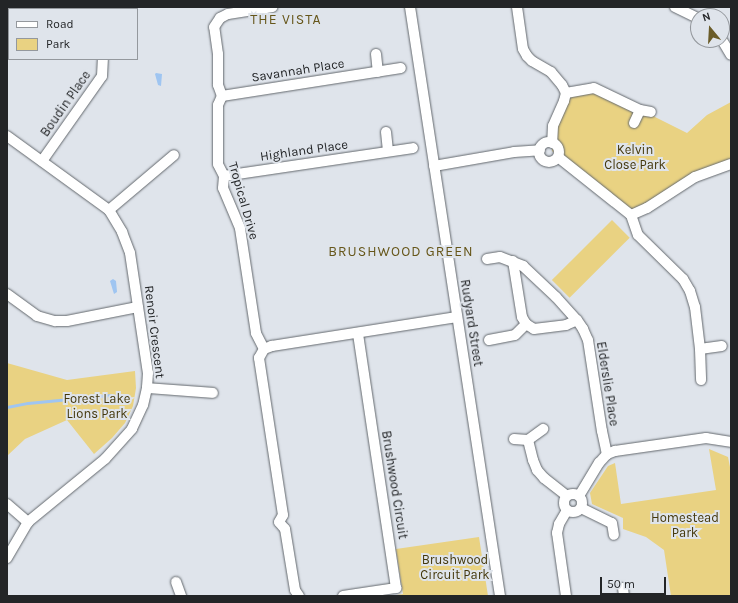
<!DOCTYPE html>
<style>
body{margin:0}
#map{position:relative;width:738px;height:603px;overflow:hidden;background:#dfe4eb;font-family:Karla,sans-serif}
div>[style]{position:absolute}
.green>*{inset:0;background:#e9d282;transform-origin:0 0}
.water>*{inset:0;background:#9fc5f1}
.stream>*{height:2.5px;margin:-1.25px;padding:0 1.25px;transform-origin:1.25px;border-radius:1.25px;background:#9fc5f1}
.roads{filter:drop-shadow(0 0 1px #63686d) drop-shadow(0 0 1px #63686d)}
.street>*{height:10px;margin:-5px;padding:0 5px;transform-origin:5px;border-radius:5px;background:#fff}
.street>.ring{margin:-5px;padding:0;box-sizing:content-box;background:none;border:10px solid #fff;border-radius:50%}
span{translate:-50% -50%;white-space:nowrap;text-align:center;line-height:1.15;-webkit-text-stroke:4px #dfe4eb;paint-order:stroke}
.street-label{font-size:13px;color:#232527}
.park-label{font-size:13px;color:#44380c}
.neighbourhood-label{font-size:14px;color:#66561a;letter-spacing:1px}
.frame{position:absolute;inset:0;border:8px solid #232527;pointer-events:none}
.legend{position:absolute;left:8px;top:8px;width:130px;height:52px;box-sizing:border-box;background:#dfe4eb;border:1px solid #94989d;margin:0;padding:5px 7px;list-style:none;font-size:12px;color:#232527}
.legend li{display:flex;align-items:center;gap:8px;height:20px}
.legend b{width:20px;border:1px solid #94989d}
.north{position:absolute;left:690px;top:8px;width:40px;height:40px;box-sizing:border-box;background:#dfe4eb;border:1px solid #94989d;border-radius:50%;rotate:342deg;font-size:11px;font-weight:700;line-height:16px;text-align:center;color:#232527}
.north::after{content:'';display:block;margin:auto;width:14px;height:18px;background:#6a5c29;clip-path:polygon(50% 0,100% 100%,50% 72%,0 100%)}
.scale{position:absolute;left:600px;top:577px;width:66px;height:18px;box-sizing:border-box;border:2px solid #232527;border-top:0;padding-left:5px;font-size:12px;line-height:14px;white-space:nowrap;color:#232527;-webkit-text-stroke:3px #dfe4eb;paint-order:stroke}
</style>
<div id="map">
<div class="green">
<i style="clip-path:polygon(588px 88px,651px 112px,655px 117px,687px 133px,707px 115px,731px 102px,731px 164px,631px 215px,552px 151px,552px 143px,566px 93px)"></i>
<i style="left:612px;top:220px;width:25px;height:85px;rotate:45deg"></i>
<i style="clip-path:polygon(7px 363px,67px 380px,135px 371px,136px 388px,133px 406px,125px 423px,112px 438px,94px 454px,67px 420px,25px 439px,7px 456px)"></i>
<i style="clip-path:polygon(709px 449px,728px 457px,731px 472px,731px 596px,671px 596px,664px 550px,646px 537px,623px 529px,623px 518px,592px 504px,590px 493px,608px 466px,615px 463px,621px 504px,716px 490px)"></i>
<i style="clip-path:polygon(479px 537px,488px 596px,390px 596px,403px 594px,396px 549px)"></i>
</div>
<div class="water">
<i style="clip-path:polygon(156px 73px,162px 74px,161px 86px,158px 85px,155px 74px)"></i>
<i style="clip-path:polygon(113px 279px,116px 281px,117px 292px,114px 294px,110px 281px)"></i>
</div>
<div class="stream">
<i style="left:7px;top:407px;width:21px;rotate:-11deg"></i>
<i style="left:28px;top:403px;width:83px;rotate:-5.5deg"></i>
</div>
<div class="roads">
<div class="street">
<i style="left:40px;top:7px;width:4px;rotate:34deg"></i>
<i style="left:410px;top:7px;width:596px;rotate:81.31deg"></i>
<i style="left:517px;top:7px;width:42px;rotate:81.9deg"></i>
<i style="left:523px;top:49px;width:8px;rotate:60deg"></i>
<i style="left:527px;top:56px;width:7px;rotate:45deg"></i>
<i style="left:532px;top:61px;width:22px;rotate:30deg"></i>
<i style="left:551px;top:72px;width:17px;rotate:50deg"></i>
<i style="left:562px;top:85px;width:9px;rotate:63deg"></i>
<i style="left:566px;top:93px;width:8px;rotate:104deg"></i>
<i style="left:564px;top:101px;width:27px;rotate:114deg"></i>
<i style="left:553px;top:126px;width:17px;rotate:93deg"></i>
<i style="left:675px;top:7px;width:25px;rotate:26deg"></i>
<i style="left:91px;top:9px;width:2px;rotate:-90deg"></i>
<i style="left:722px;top:40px;width:17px;rotate:59deg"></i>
<i style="left:376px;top:54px;width:18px;rotate:84deg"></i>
<i style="left:566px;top:93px;width:28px;rotate:-10deg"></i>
<i style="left:594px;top:88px;width:51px;rotate:25.6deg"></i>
<i style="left:640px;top:110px;width:11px;rotate:10deg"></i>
<i style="left:222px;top:96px;width:181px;rotate:-8.9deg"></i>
<i style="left:634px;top:123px;width:14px;rotate:-65deg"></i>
<i style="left:386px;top:132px;width:19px;rotate:84deg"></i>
<i style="left:7px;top:136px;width:126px;rotate:36deg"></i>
<i style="left:109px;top:210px;width:26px;rotate:59deg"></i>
<i style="left:122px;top:232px;width:22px;rotate:69deg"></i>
<i style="left:130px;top:253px;width:121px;rotate:81.5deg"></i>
<i style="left:148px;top:373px;width:15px;rotate:94deg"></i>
<i style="left:147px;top:388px;width:17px;rotate:103deg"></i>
<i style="left:143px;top:405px;width:26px;rotate:115deg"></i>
<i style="left:132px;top:429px;width:40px;rotate:132deg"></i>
<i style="left:105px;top:459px;width:99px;rotate:140.7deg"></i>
<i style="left:28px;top:522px;width:42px;rotate:120.3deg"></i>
<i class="ring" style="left:539px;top:142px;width:10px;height:10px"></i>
<i style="left:558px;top:157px;width:93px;rotate:38.5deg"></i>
<i style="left:42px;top:161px;width:104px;rotate:-54.8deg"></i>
<i style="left:102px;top:76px;width:17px;rotate:-87deg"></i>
<i style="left:434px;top:166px;width:81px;rotate:-9.9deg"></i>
<i style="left:514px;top:152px;width:26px;rotate:-4deg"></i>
<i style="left:224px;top:176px;width:191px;rotate:-8.4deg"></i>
<i style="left:109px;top:210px;width:85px;rotate:-40.2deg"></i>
<i style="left:631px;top:215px;width:21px;rotate:71deg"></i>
<i style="left:638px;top:235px;width:63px;rotate:44.4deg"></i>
<i style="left:683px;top:279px;width:14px;rotate:60deg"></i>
<i style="left:690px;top:291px;width:17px;rotate:73deg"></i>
<i style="left:695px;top:307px;width:42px;rotate:83.2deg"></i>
<i style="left:700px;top:349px;width:31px;rotate:88deg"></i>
<i style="left:631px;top:215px;width:17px;rotate:-24deg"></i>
<i style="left:647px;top:208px;width:57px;rotate:-32.9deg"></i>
<i style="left:695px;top:177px;width:38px;rotate:-20deg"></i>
<i style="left:487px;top:259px;width:13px;rotate:-9deg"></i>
<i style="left:500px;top:257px;width:25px;rotate:21deg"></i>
<i style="left:523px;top:266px;width:45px;rotate:43.2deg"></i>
<i style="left:556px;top:297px;width:31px;rotate:48deg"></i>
<i style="left:577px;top:320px;width:11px;rotate:56deg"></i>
<i style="left:583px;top:329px;width:12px;rotate:66deg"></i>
<i style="left:588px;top:340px;width:92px;rotate:81.3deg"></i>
<i style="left:602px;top:431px;width:24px;rotate:78deg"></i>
<i style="left:513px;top:261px;width:57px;rotate:80.9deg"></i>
<i style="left:522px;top:317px;width:8px;rotate:60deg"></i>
<i style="left:526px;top:324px;width:9px;rotate:32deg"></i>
<i style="left:534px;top:329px;width:32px;rotate:-7deg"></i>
<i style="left:566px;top:325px;width:12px;rotate:-24deg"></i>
<i style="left:7px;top:294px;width:37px;rotate:36deg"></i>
<i style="left:37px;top:316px;width:19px;rotate:16deg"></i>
<i style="left:55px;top:321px;width:12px"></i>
<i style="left:67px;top:321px;width:72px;rotate:-11.2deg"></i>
<i style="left:489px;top:340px;width:26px;rotate:-11deg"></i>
<i style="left:515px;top:335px;width:16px;rotate:-45deg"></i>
<i style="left:264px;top:349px;width:18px;rotate:-117deg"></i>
<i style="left:256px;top:333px;width:106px;rotate:-98.7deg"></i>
<i style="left:240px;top:228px;width:43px;rotate:-113deg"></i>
<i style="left:223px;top:188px;width:12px;rotate:-85deg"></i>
<i style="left:224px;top:176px;width:13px;rotate:-117deg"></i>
<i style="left:218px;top:164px;width:59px;rotate:-90deg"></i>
<i style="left:218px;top:105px;width:10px;rotate:-66deg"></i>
<i style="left:222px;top:96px;width:12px;rotate:-110deg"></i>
<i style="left:218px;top:85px;width:31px;rotate:-90deg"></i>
<i style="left:218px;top:54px;width:27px;rotate:-98deg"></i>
<i style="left:214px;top:27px;width:11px;rotate:-56deg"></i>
<i style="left:220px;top:18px;width:9px;rotate:-27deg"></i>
<i style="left:228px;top:14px;width:45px;rotate:-9deg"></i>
<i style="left:700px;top:349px;width:22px;rotate:-8deg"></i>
<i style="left:147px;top:388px;width:66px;rotate:4.3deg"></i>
<i style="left:514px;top:439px;width:14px;rotate:4deg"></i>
<i style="left:528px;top:440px;width:19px;rotate:-36deg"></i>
<i style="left:528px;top:440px;width:21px;rotate:76deg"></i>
<i style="left:533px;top:460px;width:11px;rotate:68deg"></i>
<i style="left:537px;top:470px;width:11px;rotate:49deg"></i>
<i style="left:544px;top:478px;width:29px;rotate:38deg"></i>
<i class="ring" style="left:564px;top:494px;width:8px;height:8px"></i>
<i style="left:579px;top:496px;width:39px;rotate:-59deg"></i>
<i style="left:599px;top:463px;width:12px;rotate:-48deg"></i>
<i style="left:607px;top:454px;width:9px;rotate:-21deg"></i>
<i style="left:615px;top:451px;width:92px;rotate:-8.1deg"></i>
<i style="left:706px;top:438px;width:25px;rotate:9deg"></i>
<i style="left:7px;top:504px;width:28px;rotate:41deg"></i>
<i style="left:581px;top:508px;width:34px;rotate:26deg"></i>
<i style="left:612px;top:523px;width:12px;rotate:81deg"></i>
<i style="left:176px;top:582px;width:15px;rotate:70deg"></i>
<i style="left:623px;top:588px;width:8px;rotate:83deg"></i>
<i style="left:299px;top:596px;width:7px;rotate:-124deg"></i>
<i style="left:295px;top:590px;width:62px;rotate:-99.3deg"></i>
<i style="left:285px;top:529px;width:9px;rotate:-131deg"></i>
<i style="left:279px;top:522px;width:8px;rotate:-60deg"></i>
<i style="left:283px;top:515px;width:159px;rotate:-98.7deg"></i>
<i style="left:259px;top:358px;width:10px;rotate:-61deg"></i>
<i style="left:264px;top:349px;width:9px;rotate:-21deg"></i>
<i style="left:272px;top:346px;width:187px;rotate:-8.9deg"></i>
<i style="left:343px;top:596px;width:54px;rotate:-8.6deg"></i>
<i style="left:396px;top:588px;width:258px;rotate:-98.5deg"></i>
<i style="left:566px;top:596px;width:64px;rotate:-98.1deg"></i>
<i style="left:557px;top:533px;width:9px;rotate:-77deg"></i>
<i style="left:559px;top:524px;width:16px;rotate:-60deg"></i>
</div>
</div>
<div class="street-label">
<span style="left:298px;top:71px;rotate:-9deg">Savannah Place</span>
<span style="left:66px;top:104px;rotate:-55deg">Boudin Place</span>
<span style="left:304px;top:151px;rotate:-8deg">Highland Place</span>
<span style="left:243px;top:201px;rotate:74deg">Tropical Drive</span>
<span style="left:471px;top:323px;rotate:81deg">Rudyard Street</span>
<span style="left:154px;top:332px;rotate:83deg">Renoir Crescent</span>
<span style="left:607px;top:384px;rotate:81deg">Elderslie Place</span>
<span style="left:394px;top:485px;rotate:81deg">Brushwood Circuit</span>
</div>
<div class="park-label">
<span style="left:635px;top:158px">Kelvin<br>Close Park</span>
<span style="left:97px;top:407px">Forest Lake<br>Lions Park</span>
<span style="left:685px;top:526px">Homestead<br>Park</span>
<span style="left:455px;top:568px">Brushwood<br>Circuit Park</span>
</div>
<div class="neighbourhood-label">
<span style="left:286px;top:20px">THE VISTA</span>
<span style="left:401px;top:252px">BRUSHWOOD GREEN</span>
</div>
<div class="frame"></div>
<ul class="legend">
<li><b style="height:5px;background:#fff"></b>Road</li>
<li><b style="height:11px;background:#e9d282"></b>Park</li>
</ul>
<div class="north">N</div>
<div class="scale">50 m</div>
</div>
